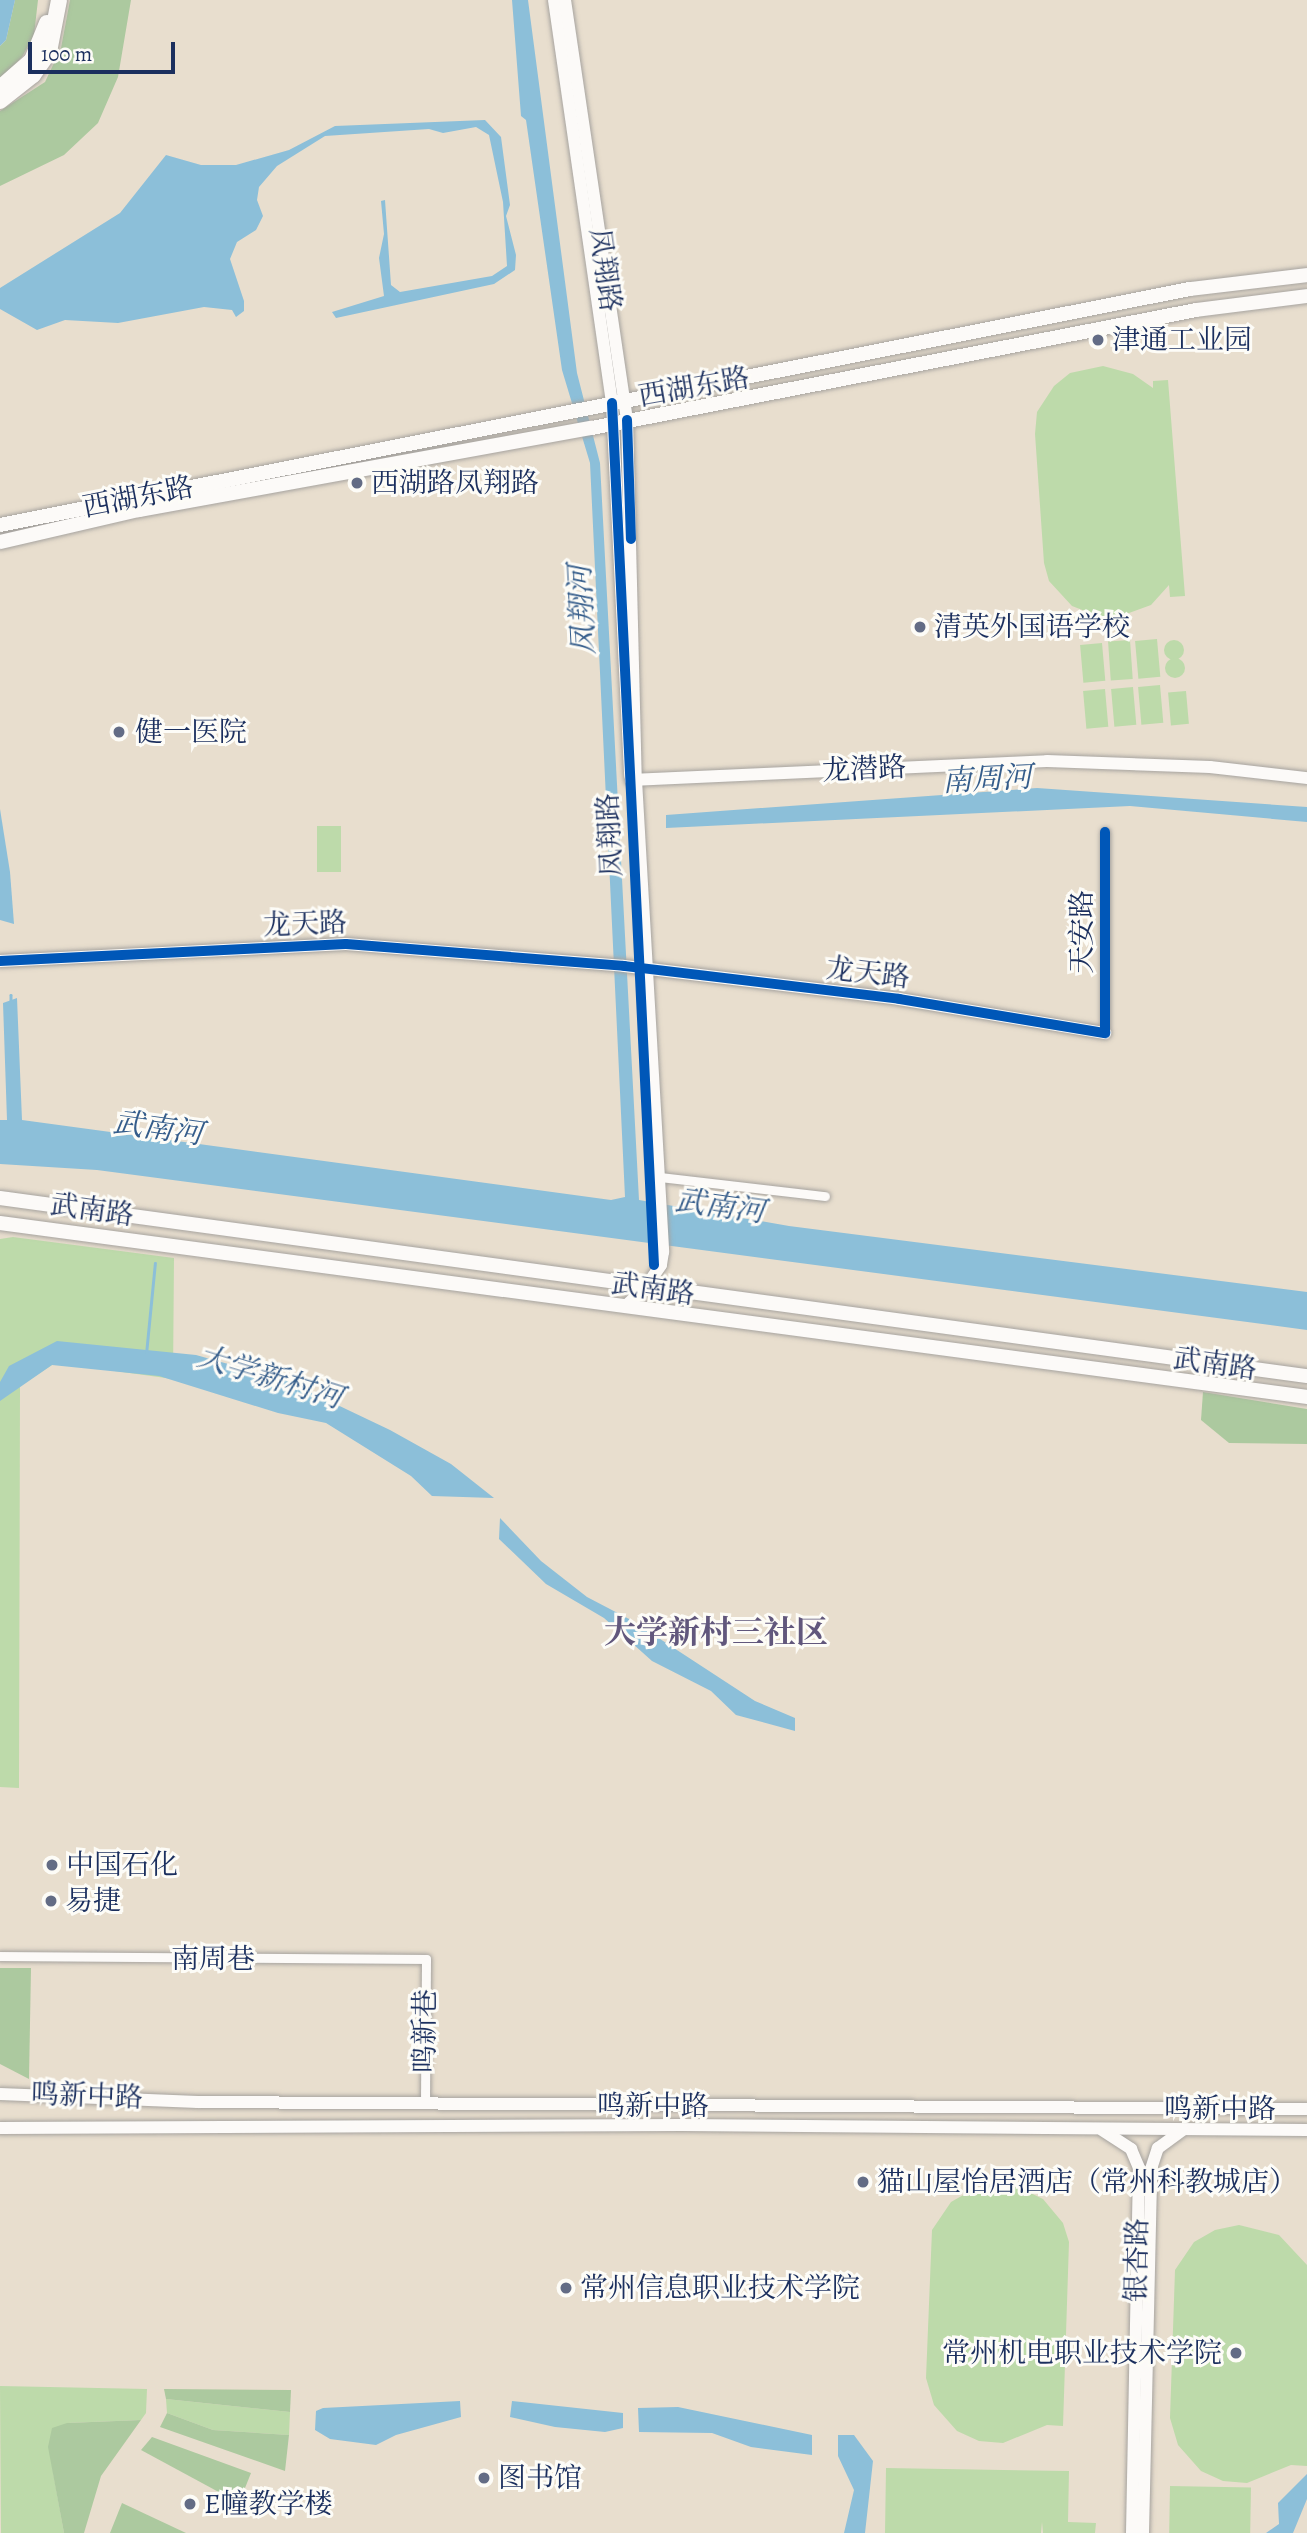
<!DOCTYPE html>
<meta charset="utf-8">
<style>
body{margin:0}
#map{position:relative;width:1307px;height:2533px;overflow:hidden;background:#e8dece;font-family:Alegreya,"Noto Serif SC",serif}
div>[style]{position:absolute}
.green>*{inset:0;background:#bddaaa;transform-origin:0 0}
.round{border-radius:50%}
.forest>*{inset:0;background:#acc99f}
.water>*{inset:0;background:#8cbfd9}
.stream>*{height:2.5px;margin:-1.25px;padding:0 1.25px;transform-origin:1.25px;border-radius:1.25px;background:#8cbfd9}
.roads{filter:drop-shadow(0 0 2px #a6a39f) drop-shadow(0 0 2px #a6a39f)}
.street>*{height:9px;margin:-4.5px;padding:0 4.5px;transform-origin:4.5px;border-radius:4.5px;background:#fcfaf8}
.secondary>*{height:12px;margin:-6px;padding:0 6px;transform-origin:6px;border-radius:6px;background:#fcfaf8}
.primary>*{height:14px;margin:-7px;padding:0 7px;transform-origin:7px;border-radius:7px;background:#fcfaf8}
.highway>*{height:16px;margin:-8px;padding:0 8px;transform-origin:8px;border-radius:8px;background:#fcfaf8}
.cycleway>*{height:10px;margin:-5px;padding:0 5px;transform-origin:5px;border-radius:5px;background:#0057b8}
.dots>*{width:19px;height:19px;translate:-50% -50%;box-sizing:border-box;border:4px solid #fdfcf7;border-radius:50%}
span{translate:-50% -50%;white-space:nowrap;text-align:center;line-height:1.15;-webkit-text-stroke:6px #fdfcf7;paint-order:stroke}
.street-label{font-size:28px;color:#1b2f5e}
.poi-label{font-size:28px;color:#1b2f5e}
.left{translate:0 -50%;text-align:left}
.right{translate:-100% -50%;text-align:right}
.water-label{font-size:30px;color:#355d8b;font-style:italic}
.quarter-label{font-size:32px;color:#61577c;font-weight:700}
.scale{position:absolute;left:28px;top:42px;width:147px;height:32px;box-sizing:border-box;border:4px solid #1b2f5e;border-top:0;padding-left:9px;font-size:21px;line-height:24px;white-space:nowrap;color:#1b2f5e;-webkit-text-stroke:5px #fdfcf7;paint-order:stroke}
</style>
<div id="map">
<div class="green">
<i style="clip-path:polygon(1103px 366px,1133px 374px,1153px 388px,1153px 381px,1168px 380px,1185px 596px,1170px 597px,1169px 585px,1151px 605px,1118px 617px,1098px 616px,1072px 606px,1049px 581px,1044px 563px,1035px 434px,1037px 412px,1054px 386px,1070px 373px)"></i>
<i style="left:1157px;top:639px;width:38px;height:22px;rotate:85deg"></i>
<i class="round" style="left:1164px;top:640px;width:20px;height:20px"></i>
<i style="left:1130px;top:640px;width:39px;height:22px;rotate:86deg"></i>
<i style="left:1102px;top:643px;width:38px;height:22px;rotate:85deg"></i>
<i class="round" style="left:1165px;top:658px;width:20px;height:20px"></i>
<i style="left:1160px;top:685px;width:38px;height:22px;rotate:85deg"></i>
<i style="left:1133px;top:687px;width:38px;height:22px;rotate:85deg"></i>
<i style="left:1105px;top:689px;width:38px;height:22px;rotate:85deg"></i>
<i style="left:1186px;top:691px;width:33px;height:18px;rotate:85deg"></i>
<i style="left:341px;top:826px;width:46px;height:24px;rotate:90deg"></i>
<i style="clip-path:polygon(13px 1237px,174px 1258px,173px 1379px,64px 1364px,52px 1365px,20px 1386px,19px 1788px,0 1787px,0 1239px)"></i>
<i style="clip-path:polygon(996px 2185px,1018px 2187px,1043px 2199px,1063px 2223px,1069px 2242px,1063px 2426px,1047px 2425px,1003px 2443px,979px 2441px,957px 2431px,934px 2405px,926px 2378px,932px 2230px,951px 2202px,972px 2190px)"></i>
<i style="clip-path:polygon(1239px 2225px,1279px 2235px,1307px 2265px,1307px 2466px,1291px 2465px,1247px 2483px,1223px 2481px,1201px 2471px,1178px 2445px,1170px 2418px,1175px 2270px,1194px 2242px,1215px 2230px)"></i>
<i style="clip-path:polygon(0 2386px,147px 2389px,146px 2413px,141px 2420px,67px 2423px,53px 2472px,64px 2533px,1px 2533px)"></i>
<i style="clip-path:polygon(166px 2399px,290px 2412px,289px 2435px,213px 2430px,167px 2413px)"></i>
<i style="clip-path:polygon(886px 2468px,1069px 2471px,1068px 2522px,1096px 2523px,1095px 2533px,1043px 2533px,1042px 2522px,1041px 2533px,885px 2533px)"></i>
<i style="left:1170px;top:2486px;width:81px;height:47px;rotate:1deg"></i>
</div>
<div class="forest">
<i style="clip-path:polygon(15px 0,38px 0,34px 35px,22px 57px,0 79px,0 46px,6px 40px)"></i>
<i style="clip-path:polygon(70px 0,131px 0,118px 77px,98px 123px,64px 155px,0 186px,0 111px,45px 82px,61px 48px)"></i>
<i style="clip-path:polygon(1203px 1392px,1307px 1409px,1307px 1444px,1229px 1443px,1201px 1420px)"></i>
<i style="clip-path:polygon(0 1968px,31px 1968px,29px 2079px,0 2064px)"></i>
<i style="clip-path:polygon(164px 2389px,291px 2390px,290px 2412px,166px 2399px)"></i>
<i style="clip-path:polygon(167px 2413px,213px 2430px,289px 2435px,285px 2471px,160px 2427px)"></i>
<i style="clip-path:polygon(141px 2420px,101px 2476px,84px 2533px,64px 2533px,48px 2447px,52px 2428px,67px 2423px)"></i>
<i style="clip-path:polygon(152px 2437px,251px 2473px,239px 2503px,141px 2450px)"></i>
<i style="clip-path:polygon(122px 2503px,186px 2533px,110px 2533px)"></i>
</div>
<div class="water">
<i style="clip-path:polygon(0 0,15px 0,6px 40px,0 46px)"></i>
<i style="clip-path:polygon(512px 0,528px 0,577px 373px,600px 463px,639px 1200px,789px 1226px,1307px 1292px,1307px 1330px,97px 1170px,0 1164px,0 1120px,7px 1120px,3px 1003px,17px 998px,22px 1120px,611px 1200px,625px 1197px,590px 463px,562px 370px,526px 120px,521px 116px)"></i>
<i style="clip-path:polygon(485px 120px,501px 137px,510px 205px,506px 216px,516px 255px,515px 270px,494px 284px,336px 318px,332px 312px,384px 296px,379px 258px,384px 234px,381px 201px,385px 200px,391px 285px,400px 292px,492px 276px,507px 266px,503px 202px,489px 135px,476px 127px,443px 133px,429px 129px,325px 136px,277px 166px,259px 187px,257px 200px,263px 216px,256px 230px,237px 242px,230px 259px,244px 301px,244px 311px,236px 317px,232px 310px,204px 307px,118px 323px,65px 320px,37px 330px,0 309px,0 288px,120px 213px,166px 155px,201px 165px,236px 165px,289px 150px,335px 126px)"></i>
<i style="clip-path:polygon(1037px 788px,1307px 807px,1307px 822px,1130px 806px,666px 828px,666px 815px)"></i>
<i style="clip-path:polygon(0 809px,10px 872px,14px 924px,0 920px)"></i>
<i style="clip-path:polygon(57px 1341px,196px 1355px,285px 1380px,390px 1430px,451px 1464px,494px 1498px,432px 1496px,411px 1476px,326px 1423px,278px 1413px,159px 1376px,52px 1365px,0 1401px,0 1382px,9px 1366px)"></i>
<i style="clip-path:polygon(500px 1518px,541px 1561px,587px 1597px,631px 1620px,755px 1701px,795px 1718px,795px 1731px,736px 1715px,711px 1691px,652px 1661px,604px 1618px,546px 1584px,499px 1539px)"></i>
<i style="clip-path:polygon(460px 2401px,461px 2417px,396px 2435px,376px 2445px,330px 2439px,315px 2430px,316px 2411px,323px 2408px)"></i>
<i style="clip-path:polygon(512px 2401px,623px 2413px,623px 2428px,605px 2432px,555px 2427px,510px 2417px)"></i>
<i style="clip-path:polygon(678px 2407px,812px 2435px,812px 2455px,751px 2447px,712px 2433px,639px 2432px,638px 2408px)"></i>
<i style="clip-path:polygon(838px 2435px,854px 2435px,873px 2461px,865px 2533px,844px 2533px,854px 2490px,838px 2456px)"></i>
<i style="clip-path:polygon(1307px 2474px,1307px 2499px,1293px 2533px,1266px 2533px,1279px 2524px,1278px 2503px)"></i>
</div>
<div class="stream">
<i style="left:11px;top:995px;width:9px;rotate:90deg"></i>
<i style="left:146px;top:1354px;width:91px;rotate:-84.4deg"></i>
</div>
<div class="roads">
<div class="street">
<i style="left:1105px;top:832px;width:201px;rotate:90deg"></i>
<i style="left:660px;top:1177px;width:166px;rotate:6.6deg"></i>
<i style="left:0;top:1956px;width:426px;rotate:0.4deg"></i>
<i style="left:426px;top:1959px;width:145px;rotate:90.4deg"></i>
</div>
<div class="secondary">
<i style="left:554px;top:0;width:407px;rotate:81.8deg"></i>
<i style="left:612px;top:403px;width:373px;rotate:87.2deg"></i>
<i style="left:565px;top:0;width:425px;rotate:81.6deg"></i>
<i style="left:627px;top:420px;width:360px;rotate:88.6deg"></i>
<i style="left:636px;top:780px;width:473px;rotate:86.7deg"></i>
<i style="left:663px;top:1252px;width:13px;rotate:99deg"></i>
<i style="left:661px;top:1265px;width:28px;rotate:125deg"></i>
<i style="left:645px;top:1288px;width:26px;rotate:137deg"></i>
<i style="left:631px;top:780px;width:416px;rotate:-2.6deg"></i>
<i style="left:1047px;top:761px;width:163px;rotate:2.1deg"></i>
<i style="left:1210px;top:767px;width:98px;rotate:6.5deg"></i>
<i style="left:0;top:961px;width:346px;rotate:-2.8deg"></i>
<i style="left:346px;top:944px;width:279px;rotate:4.5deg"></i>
<i style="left:624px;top:966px;width:277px;rotate:6.8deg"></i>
<i style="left:899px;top:999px;width:209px;rotate:9.4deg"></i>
<i style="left:0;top:2094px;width:198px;rotate:2.3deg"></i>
<i style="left:198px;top:2102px;width:1109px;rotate:0.36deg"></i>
<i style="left:0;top:2128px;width:682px;rotate:-0.25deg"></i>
<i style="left:682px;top:2125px;width:625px;rotate:0.46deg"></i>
<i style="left:1102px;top:2130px;width:35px;rotate:33deg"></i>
<i style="left:1131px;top:2149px;width:21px;rotate:67deg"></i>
<i style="left:1139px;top:2168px;width:365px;rotate:91.1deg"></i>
<i style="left:1143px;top:2533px;width:364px;rotate:-88.7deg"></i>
<i style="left:1151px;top:2169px;width:22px;rotate:-72deg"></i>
<i style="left:1158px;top:2148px;width:31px;rotate:-36deg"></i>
</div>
<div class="primary">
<i style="left:0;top:525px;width:1213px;rotate:-11.22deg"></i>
<i style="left:1190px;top:289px;width:118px;rotate:-6.8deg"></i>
<i style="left:0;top:542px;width:143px;rotate:-13deg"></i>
<i style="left:139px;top:510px;width:460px;rotate:-10.3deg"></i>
<i style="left:592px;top:428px;width:615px;rotate:-11.05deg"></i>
<i style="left:1196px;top:310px;width:112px;rotate:-7.2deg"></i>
<i style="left:0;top:1198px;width:1319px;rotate:7.76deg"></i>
<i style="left:0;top:1223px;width:1319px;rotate:7.58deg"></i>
</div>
<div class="highway">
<i style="left:0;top:88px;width:43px;rotate:-41.2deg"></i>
<i style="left:32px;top:60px;width:40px;rotate:-68deg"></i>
<i style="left:0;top:101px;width:42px;rotate:-38.2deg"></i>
<i style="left:33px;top:75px;width:28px;rotate:-55deg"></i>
<i style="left:49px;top:52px;width:53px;rotate:-79.1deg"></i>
</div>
</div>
<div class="cycleway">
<i style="left:612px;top:403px;width:863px;rotate:87.21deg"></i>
<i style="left:627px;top:420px;width:119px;rotate:88.1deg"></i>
<i style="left:0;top:961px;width:346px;rotate:-2.8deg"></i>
<i style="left:346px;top:944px;width:279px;rotate:4.5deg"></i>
<i style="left:624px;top:966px;width:277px;rotate:6.8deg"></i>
<i style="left:899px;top:999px;width:209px;rotate:9.4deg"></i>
<i style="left:1105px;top:1033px;width:201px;rotate:-90deg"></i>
</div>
<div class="dots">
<i style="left:1098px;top:340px;background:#636c85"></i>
<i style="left:357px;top:483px;background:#636c85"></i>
<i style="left:920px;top:627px;background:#636c85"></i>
<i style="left:119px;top:732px;background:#636c85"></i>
<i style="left:52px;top:1865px;background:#636c85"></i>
<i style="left:51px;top:1901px;background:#636c85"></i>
<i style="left:863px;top:2182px;background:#636c85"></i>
<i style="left:566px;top:2288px;background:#636c85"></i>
<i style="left:1236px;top:2353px;background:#636c85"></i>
<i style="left:484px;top:2478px;background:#636c85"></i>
<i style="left:190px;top:2504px;background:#636c85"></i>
</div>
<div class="street-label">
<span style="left:605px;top:270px;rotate:82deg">凤翔路</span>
<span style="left:694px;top:387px;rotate:-10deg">西湖东路</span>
<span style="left:138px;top:497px;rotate:-11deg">西湖东路</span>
<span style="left:864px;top:769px;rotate:-3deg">龙潜路</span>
<span style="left:610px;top:835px;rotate:-93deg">凤翔路</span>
<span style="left:305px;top:924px;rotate:-2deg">龙天路</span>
<span style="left:1082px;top:932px;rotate:-90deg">天安路</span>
<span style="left:868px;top:973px;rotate:7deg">龙天路</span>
<span style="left:92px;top:1210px;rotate:8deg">武南路</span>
<span style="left:653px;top:1289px;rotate:8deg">武南路</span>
<span style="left:1215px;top:1364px;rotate:8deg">武南路</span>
<span style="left:213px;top:1959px">南周巷</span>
<span style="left:425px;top:2031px;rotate:-90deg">鸣新巷</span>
<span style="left:87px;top:2096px;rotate:2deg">鸣新中路</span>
<span style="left:653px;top:2106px">鸣新中路</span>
<span style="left:1220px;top:2109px">鸣新中路</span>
<span style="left:1137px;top:2260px;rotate:-89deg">银杏路</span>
</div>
<div class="poi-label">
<span class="left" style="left:1112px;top:340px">津通工业园</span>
<span class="left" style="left:371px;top:483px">西湖路凤翔路</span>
<span class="left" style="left:934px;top:627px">清英外国语学校</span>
<span class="left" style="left:135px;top:732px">健一医院</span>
<span class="left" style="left:66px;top:1865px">中国石化</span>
<span class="left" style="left:65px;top:1901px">易捷</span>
<span class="left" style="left:877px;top:2182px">猫山屋怡居酒店（常州科教城店）</span>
<span class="left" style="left:580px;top:2288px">常州信息职业技术学院</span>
<span class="right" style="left:1222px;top:2353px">常州机电职业技术学院</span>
<span class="left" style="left:498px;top:2478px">图书馆</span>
<span class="left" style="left:204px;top:2504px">E幢教学楼</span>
</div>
<div class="water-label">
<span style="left:582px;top:610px;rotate:-93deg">凤翔河</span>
<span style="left:987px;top:779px;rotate:-3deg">南周河</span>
<span style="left:158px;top:1128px;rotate:8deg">武南河</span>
<span style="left:720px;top:1206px;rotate:8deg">武南河</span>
<span style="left:270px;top:1377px;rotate:17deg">大学新村河</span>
</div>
<div class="quarter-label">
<span style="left:716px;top:1632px">大学新村三社区</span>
</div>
<div class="scale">100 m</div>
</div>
